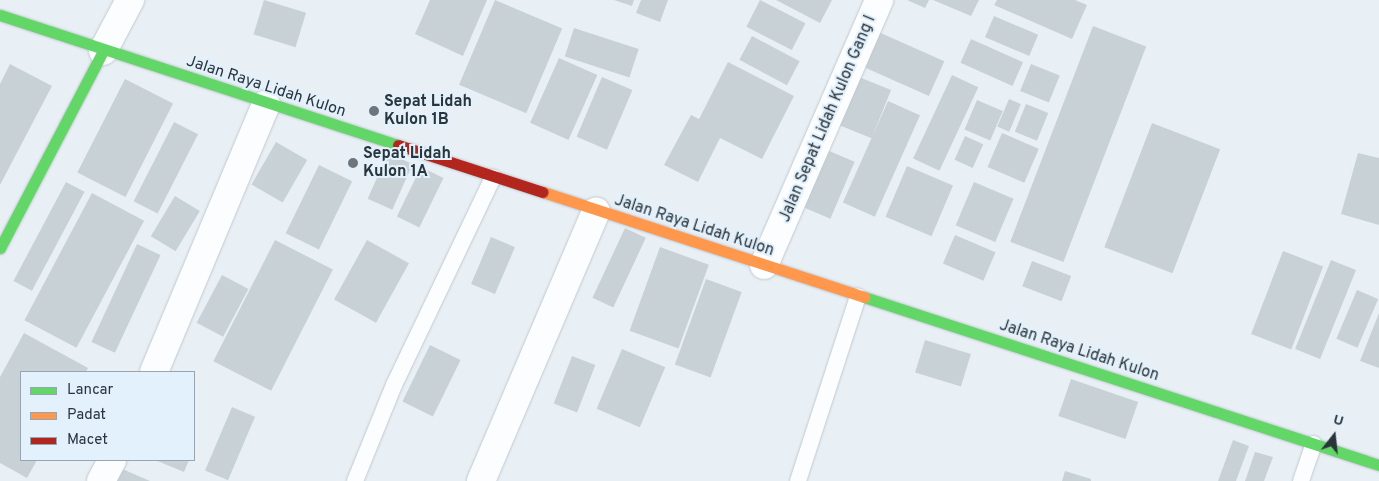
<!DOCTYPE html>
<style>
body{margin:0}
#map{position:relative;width:1379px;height:481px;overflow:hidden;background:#e8f0f6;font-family:Overpass,sans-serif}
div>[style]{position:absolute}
.building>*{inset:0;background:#c8d2d6;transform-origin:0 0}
.roads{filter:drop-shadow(0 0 1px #c1c9cf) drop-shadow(0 0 1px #c1c9cf)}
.lane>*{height:16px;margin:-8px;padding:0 8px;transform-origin:8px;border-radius:8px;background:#fcfdfe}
.street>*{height:28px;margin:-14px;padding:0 14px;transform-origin:14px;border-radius:14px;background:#fcfdfe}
.fast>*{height:11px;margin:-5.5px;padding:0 5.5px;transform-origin:5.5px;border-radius:5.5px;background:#63d668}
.slow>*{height:11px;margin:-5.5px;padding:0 5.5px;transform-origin:5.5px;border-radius:5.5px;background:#ff974d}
.jam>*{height:11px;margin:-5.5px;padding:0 5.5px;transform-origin:5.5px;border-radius:5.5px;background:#b3261e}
.dots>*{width:14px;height:14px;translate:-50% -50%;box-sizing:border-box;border:2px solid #e2f1fc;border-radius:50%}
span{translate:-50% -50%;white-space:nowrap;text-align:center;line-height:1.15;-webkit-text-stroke:4px #e2f1fc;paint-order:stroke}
.street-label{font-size:16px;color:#2a343b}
.poi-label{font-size:16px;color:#2a343b;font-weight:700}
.left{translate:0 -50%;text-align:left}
.legend{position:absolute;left:20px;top:371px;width:175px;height:90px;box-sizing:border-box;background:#e2f1fc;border:1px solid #98a5af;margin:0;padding:6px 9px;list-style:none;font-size:15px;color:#2a343b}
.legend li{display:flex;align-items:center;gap:10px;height:25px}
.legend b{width:25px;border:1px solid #98a5af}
.north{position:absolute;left:1309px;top:411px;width:50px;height:50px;-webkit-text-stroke:4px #e2f1fc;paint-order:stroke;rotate:16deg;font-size:14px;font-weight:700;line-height:20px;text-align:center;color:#2a343b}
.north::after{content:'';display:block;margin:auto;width:18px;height:22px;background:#2a343b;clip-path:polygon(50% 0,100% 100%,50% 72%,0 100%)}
</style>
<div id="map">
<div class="building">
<i style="left:264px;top:0;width:44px;height:36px;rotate:17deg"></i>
<i style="clip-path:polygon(430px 0,487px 0,463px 56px,415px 34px)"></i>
<i style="left:495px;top:0;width:73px;height:92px;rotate:23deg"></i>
<i style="clip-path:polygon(614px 0,634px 0,632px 6px)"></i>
<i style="clip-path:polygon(641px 0,668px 0,660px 22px,636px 13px)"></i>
<i style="left:760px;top:0;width:51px;height:30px;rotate:27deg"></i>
<i style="clip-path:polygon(776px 0,832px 0,820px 23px)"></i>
<i style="clip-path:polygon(907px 0,929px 0,925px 8px)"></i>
<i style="clip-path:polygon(933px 0,979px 0,971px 16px)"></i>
<i style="clip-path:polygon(997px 0,1075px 0,1087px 5px,1072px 39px,994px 5px)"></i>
<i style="left:994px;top:16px;width:48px;height:23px;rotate:23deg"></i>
<i style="left:1093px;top:26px;width:57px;height:231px;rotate:21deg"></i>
<i style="left:574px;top:28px;width:68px;height:30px;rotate:18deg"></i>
<i style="left:874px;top:30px;width:77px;height:38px;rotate:24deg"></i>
<i style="left:752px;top:36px;width:54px;height:27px;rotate:28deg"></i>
<i style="left:971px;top:39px;width:57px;height:26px;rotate:24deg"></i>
<i style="left:559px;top:58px;width:42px;height:71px;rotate:24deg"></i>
<i style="clip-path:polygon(728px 62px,794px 96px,762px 159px,720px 138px,698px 182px,664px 165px,691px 115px,699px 119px)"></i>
<i style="clip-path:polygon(10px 64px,52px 86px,0 185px,0 84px)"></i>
<i style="left:1031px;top:64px;width:31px;height:29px;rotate:22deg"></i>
<i style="left:854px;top:75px;width:40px;height:52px;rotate:22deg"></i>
<i style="left:952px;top:75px;width:29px;height:92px;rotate:25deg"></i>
<i style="left:602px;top:77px;width:33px;height:65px;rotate:23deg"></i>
<i style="left:125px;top:79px;width:54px;height:105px;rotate:27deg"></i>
<i style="left:1009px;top:99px;width:13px;height:30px;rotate:23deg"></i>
<i style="left:977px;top:100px;width:28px;height:32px;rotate:23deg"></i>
<i style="left:888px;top:101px;width:35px;height:111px;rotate:24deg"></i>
<i style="left:1026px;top:104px;width:24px;height:30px;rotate:22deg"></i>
<i style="left:174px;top:122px;width:27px;height:89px;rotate:27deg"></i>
<i style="left:1152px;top:123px;width:73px;height:133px;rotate:21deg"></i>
<i style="left:1002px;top:133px;width:40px;height:37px;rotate:23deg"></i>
<i style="left:965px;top:136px;width:20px;height:26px;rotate:24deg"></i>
<i style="left:276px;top:142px;width:36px;height:49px;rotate:30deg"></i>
<i style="left:827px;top:150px;width:30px;height:62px;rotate:23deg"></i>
<i style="left:388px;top:153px;width:27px;height:50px;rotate:24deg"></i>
<i style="clip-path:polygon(1358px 153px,1379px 158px,1379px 225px,1341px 214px)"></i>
<i style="left:319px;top:165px;width:37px;height:76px;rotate:26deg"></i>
<i style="left:907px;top:166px;width:50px;height:55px;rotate:23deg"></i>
<i style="left:421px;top:167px;width:25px;height:55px;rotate:26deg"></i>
<i style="left:66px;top:182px;width:21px;height:112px;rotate:28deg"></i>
<i style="left:974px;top:182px;width:43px;height:47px;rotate:23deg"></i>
<i style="left:92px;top:193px;width:59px;height:144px;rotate:28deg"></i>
<i style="left:175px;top:196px;width:29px;height:47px;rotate:31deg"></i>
<i style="left:625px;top:228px;width:23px;height:77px;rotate:25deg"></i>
<i style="left:955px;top:235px;width:44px;height:31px;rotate:23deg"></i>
<i style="left:491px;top:237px;width:26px;height:51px;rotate:23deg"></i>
<i style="left:275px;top:240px;width:65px;height:136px;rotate:27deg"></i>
<i style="left:367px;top:240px;width:48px;height:68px;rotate:29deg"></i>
<i style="left:137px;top:244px;width:26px;height:108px;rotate:25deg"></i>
<i style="left:660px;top:247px;width:52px;height:89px;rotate:20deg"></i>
<i style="left:1283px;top:251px;width:43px;height:89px;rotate:21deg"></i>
<i style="left:1331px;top:260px;width:27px;height:96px;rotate:22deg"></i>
<i style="left:1032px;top:261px;width:42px;height:27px;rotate:21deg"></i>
<i style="left:222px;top:275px;width:30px;height:54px;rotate:28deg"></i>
<i style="left:706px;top:279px;width:38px;height:91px;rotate:20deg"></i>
<i style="left:1357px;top:290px;width:23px;height:53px;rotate:23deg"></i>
<i style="clip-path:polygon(1379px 313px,1379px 368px,1360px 361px)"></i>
<i style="clip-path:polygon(24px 333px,88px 368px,86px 372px,21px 372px,21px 460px,37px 460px,27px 478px,0 463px,0 377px)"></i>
<i style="left:925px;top:340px;width:48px;height:34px;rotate:17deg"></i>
<i style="left:430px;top:345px;width:34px;height:63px;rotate:26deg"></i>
<i style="left:622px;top:349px;width:47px;height:65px;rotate:23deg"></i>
<i style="left:572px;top:356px;width:25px;height:51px;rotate:21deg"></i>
<i style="left:1071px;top:379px;width:71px;height:39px;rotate:19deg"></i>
<i style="left:232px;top:407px;width:25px;height:69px;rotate:23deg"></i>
<i style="clip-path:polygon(1233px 440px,1249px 446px,1236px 481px,1218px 481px)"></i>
<i style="clip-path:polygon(1255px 452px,1273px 457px,1264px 481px,1245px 481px)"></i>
<i style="clip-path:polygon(155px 460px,189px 460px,184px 472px)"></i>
<i style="clip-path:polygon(120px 468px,150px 481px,114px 481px)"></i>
<i style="clip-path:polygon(1065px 471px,1091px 479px,1091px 481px,1062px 481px)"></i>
</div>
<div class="roads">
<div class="lane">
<i style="left:355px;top:481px;width:104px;rotate:-67.9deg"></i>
<i style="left:394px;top:385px;width:230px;rotate:-64.5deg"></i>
<i style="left:798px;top:481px;width:194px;rotate:-72deg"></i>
<i style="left:1301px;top:481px;width:39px;rotate:-71deg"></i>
</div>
<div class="street">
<i style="left:103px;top:51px;width:58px;rotate:-62.1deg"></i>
<i style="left:764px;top:265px;width:289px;rotate:-66.5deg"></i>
<i style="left:154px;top:372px;width:290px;rotate:-67.3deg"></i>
<i style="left:101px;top:481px;width:24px;rotate:-62deg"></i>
<i style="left:481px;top:481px;width:293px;rotate:-66.9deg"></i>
</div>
<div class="fast">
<i style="left:0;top:15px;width:419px;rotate:18.1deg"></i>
<i style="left:0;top:248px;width:222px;rotate:-62.4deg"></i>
<i style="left:864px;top:297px;width:542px;rotate:18.07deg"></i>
</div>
<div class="slow">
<i style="left:543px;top:192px;width:338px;rotate:18.1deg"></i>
</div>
<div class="jam">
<i style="left:398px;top:145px;width:152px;rotate:18deg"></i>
</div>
</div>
<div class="dots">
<i style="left:374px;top:111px;background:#6c767c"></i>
<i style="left:353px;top:163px;background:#6c767c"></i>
</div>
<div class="street-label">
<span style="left:266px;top:87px;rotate:18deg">Jalan Raya Lidah Kulon</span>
<span style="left:828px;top:119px;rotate:-67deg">Jalan Sepat Lidah Kulon Gang I</span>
<span style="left:694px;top:226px;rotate:18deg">Jalan Raya Lidah Kulon</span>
<span style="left:1079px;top:351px;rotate:18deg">Jalan Raya Lidah Kulon</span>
</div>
<div class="poi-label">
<span class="left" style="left:384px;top:111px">Sepat Lidah<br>Kulon 1B</span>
<span class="left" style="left:363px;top:163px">Sepat Lidah<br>Kulon 1A</span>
</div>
<ul class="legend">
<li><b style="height:6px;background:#63d668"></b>Lancar</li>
<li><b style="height:6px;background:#ff974d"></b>Padat</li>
<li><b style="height:6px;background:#b3261e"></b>Macet</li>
</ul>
<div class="north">U</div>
</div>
